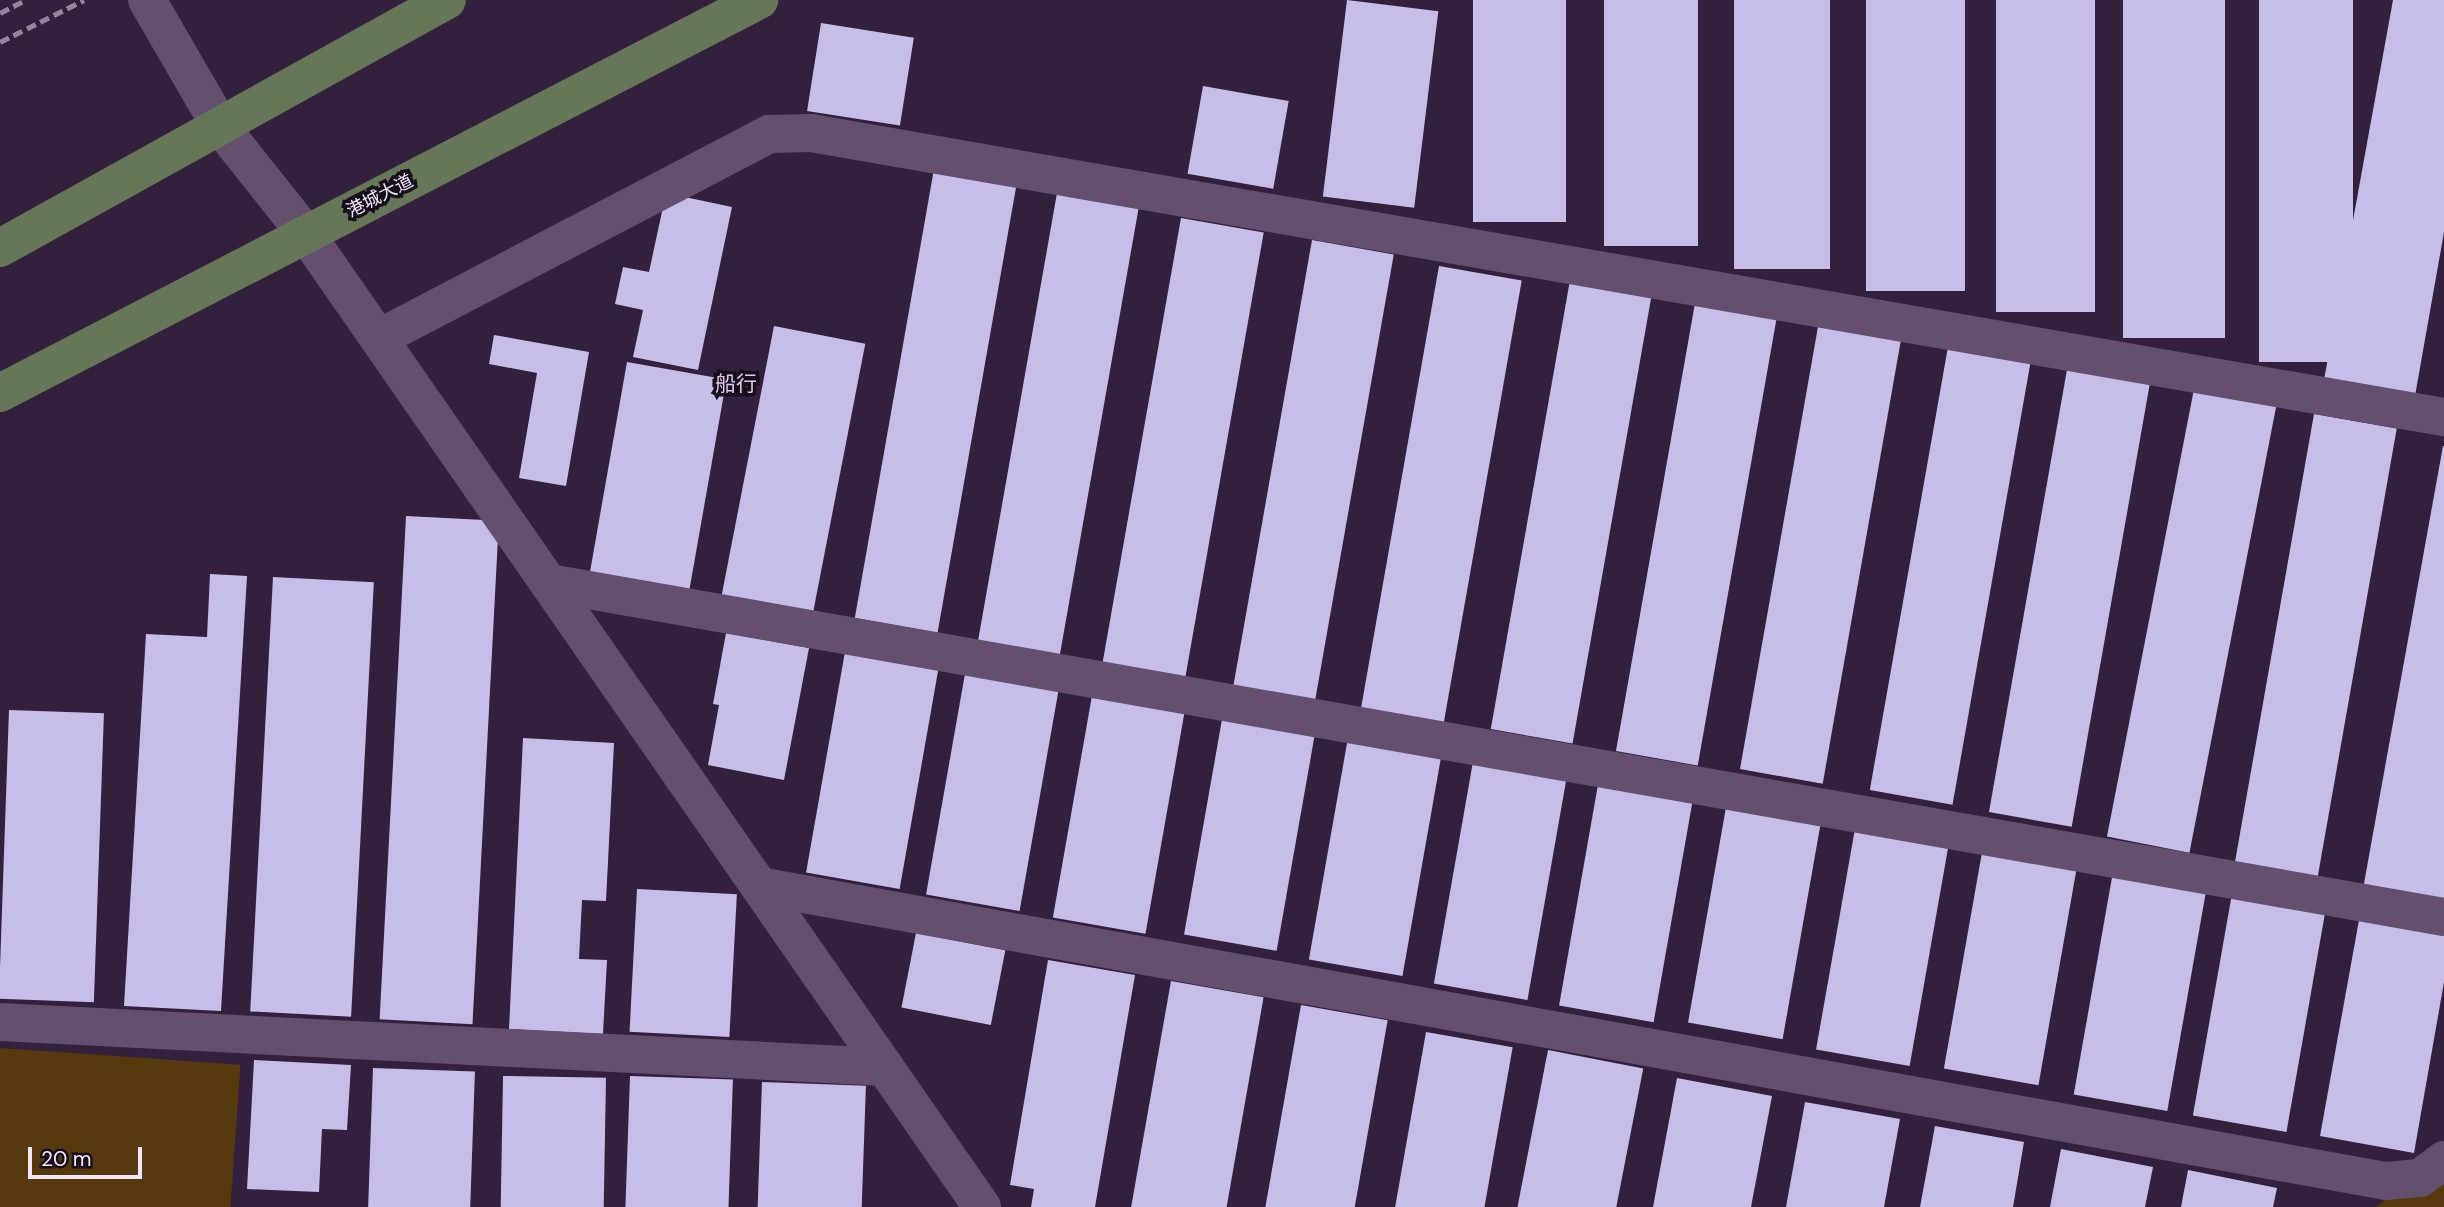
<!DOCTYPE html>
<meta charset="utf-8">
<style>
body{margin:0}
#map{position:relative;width:2444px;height:1207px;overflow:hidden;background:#33203d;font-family:"DM Sans","Noto Sans SC",sans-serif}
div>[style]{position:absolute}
.green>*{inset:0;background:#56390d;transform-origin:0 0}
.building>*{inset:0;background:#c6bee8;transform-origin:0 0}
.minor>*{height:38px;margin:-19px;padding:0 19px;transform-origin:19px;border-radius:19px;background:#644f6f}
.major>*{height:38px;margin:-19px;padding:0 19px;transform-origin:19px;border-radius:19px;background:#667757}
.rail>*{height:5px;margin-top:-2.5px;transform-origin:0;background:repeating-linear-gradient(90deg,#94859d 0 10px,transparent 0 15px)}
span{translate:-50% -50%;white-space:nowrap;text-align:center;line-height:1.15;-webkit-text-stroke:7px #160e1b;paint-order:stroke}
.street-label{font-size:18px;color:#f3e7fb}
.quarter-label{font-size:21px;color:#dfc7ed}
.scale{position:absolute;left:28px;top:1147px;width:114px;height:32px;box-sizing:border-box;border:4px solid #f3e7fb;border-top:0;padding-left:9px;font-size:21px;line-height:24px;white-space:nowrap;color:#f3e7fb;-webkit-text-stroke:5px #160e1b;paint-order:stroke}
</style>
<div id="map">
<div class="green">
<i style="left:0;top:1048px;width:241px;height:159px;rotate:4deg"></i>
<i style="clip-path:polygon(2444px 1157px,2444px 1207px,2375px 1207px)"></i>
</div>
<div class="building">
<i style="left:1347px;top:0;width:92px;height:198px;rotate:7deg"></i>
<i style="left:1473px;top:0;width:93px;height:222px"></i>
<i style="left:1604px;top:0;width:94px;height:246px"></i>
<i style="left:1734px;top:0;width:96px;height:269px"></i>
<i style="left:1866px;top:0;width:99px;height:291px"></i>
<i style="left:1996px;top:0;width:99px;height:312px"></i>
<i style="left:2123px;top:0;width:102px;height:338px"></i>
<i style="left:2259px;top:0;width:94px;height:362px"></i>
<i style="clip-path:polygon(2393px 0,2444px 0,2444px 232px,2415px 396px,2324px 380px)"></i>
<i style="left:821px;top:23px;width:94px;height:89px;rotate:9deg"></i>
<i style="left:1203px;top:86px;width:87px;height:89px;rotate:10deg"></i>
<i style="left:934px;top:169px;width:84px;height:456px;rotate:10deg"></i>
<i style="clip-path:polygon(666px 193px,732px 207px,698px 370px,633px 357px,643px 310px,615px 304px,623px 267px,649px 272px)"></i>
<i style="left:1057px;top:193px;width:83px;height:456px;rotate:10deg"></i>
<i style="left:1181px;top:218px;width:84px;height:456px;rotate:10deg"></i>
<i style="left:1312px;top:240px;width:83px;height:456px;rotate:10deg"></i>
<i style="left:1439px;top:266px;width:84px;height:455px;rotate:10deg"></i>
<i style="left:1570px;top:280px;width:83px;height:456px;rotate:10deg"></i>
<i style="left:1695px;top:303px;width:83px;height:455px;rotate:10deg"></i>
<i style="left:1819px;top:321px;width:84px;height:455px;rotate:10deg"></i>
<i style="left:774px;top:326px;width:93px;height:274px;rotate:11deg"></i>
<i style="clip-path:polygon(494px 335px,589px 352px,566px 486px,519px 478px,537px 373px,489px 364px)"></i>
<i style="left:1949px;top:341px;width:84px;height:456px;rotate:10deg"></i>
<i style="left:627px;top:362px;width:101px;height:214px;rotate:10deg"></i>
<i style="left:2068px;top:364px;width:84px;height:455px;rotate:10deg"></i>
<i style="left:2194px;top:389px;width:84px;height:456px;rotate:11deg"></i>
<i style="left:2314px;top:414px;width:84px;height:456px;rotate:10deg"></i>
<i style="clip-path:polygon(2443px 446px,2444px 446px,2444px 903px,2363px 889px)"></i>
<i style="left:406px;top:516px;width:93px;height:504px;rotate:3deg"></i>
<i style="clip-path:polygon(210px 574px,247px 576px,221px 1011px,124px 1006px,146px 634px,207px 637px)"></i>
<i style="left:273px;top:577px;width:101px;height:435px;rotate:3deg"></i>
<i style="clip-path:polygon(726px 633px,809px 648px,784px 780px,708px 765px,719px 705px,713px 704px)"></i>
<i style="left:846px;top:646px;width:95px;height:230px;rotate:10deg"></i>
<i style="left:966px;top:668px;width:95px;height:230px;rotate:10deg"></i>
<i style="left:1093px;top:690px;width:94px;height:231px;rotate:10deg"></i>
<i style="left:1224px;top:708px;width:94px;height:230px;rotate:10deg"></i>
<i style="left:9px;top:710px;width:95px;height:289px;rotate:2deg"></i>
<i style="left:1349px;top:732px;width:95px;height:231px;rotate:10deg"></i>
<i style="clip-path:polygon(523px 738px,614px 743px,606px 901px,582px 900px,579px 959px,607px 960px,603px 1034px,509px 1029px)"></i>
<i style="left:1474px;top:756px;width:95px;height:231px;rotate:10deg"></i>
<i style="left:1599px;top:779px;width:96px;height:230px;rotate:10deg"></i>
<i style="left:1728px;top:796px;width:96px;height:230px;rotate:10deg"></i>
<i style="left:1856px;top:823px;width:95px;height:230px;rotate:10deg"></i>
<i style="left:1984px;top:841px;width:96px;height:231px;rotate:10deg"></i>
<i style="left:2114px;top:866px;width:95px;height:232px;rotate:10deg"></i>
<i style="left:2233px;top:888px;width:95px;height:231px;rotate:10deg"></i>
<i style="left:637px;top:889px;width:100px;height:143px;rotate:3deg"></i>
<i style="clip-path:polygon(2361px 909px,2444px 924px,2444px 982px,2414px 1153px,2320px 1136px)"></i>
<i style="left:916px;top:933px;width:91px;height:76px;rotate:11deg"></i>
<i style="clip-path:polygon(1048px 960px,1135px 975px,1095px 1207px,1031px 1207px,1034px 1189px,1010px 1185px)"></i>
<i style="left:1171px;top:981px;width:94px;height:230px;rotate:10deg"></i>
<i style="left:1301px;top:1005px;width:88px;height:206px;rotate:10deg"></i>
<i style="left:1426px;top:1032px;width:88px;height:178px;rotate:10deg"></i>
<i style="left:1548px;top:1050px;width:97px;height:160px;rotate:11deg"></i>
<i style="clip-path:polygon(254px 1060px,351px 1065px,347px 1130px,322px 1129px,319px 1192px,247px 1189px)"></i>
<i style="left:373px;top:1068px;width:102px;height:139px;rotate:2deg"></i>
<i style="left:503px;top:1076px;width:103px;height:131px;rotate:1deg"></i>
<i style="left:630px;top:1076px;width:103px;height:131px;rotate:2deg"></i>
<i style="clip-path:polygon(1677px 1078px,1772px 1096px,1751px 1207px,1653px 1207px)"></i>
<i style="left:762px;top:1082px;width:104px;height:125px;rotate:2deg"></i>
<i style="clip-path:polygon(1805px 1102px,1900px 1119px,1884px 1207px,1786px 1207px)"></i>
<i style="clip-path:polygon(1935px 1126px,2024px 1142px,2013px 1207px,1920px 1207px)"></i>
<i style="clip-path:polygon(2061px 1149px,2153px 1167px,2145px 1207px,2050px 1207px)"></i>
<i style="clip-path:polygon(2188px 1170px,2277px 1188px,2273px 1207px,2181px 1207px)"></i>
</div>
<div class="minor">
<i style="left:147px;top:0;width:146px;rotate:59.9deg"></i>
<i style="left:220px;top:126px;width:138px;rotate:51.5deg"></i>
<i style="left:306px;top:234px;width:1185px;rotate:55.21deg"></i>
<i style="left:379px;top:338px;width:441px;rotate:-27.6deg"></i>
<i style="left:770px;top:134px;width:41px;rotate:-1.4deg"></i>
<i style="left:811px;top:133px;width:1658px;rotate:9.87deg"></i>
<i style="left:549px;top:583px;width:1924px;rotate:10deg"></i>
<i style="left:759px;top:886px;width:1654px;rotate:10.28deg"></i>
<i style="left:2386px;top:1181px;width:34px;rotate:-5deg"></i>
<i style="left:2420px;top:1178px;width:30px;rotate:-37deg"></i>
<i style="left:0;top:1022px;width:886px;rotate:2.91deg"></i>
</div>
<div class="major">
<i style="left:0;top:248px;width:511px;rotate:-29.02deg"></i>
<i style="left:0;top:393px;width:855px;rotate:-27.37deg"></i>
</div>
<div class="rail">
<i style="left:0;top:13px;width:29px;rotate:-27deg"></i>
<i style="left:0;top:42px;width:94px;rotate:-26.6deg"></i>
</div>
<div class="street-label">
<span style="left:380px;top:196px;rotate:-27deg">港城大道</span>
</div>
<div class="quarter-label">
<span style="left:736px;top:384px">船行</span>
</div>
<div class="scale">20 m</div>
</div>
